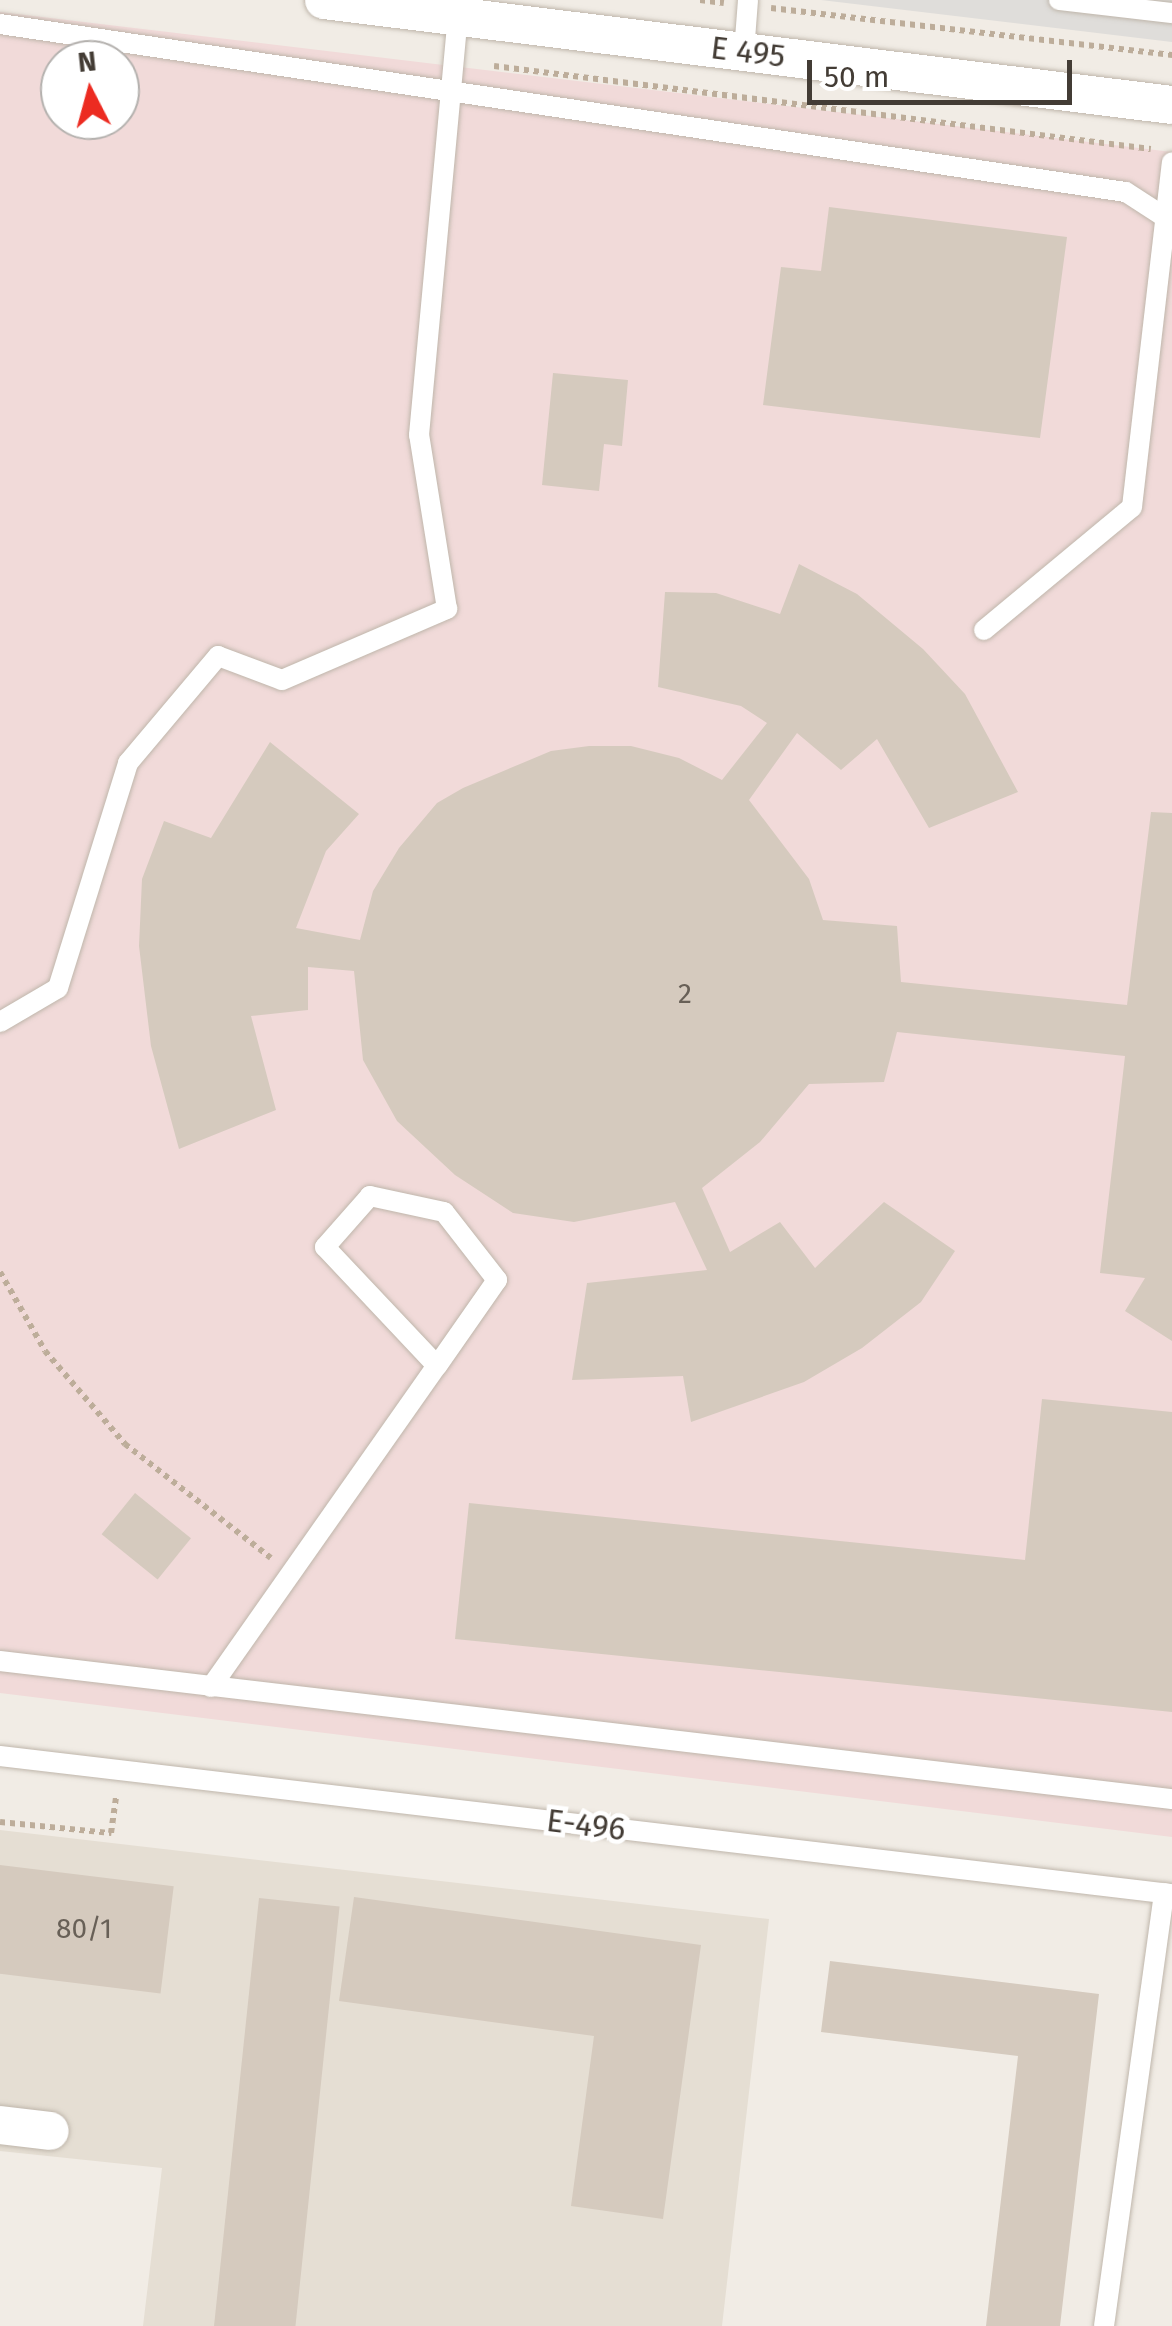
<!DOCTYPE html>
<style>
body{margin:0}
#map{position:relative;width:1172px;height:2326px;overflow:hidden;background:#f1ece5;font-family:"Fira Sans",sans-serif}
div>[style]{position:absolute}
.residential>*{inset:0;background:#e5ded3}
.medical>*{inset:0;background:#f1dad9}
.parking>*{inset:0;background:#dfddda}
.building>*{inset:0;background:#d5cabe;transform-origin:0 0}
.path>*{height:6px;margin-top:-3px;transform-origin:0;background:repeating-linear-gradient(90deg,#bdad9a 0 5px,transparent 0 10px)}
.roads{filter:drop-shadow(0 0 2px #bfb6ab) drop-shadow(0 0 2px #bfb6ab)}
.lane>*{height:20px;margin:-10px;padding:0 10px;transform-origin:10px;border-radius:10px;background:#fff}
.street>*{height:38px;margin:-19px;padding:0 19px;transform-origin:19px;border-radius:19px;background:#fff}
span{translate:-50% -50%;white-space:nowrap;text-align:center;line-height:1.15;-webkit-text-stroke:9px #fff;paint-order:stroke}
.number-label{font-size:28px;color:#686057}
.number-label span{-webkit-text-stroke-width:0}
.street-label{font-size:32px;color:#433c35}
.north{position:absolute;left:40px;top:40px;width:100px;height:100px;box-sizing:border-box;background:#fff;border:2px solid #b4b1ae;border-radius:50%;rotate:354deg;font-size:28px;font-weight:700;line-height:40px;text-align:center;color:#433c35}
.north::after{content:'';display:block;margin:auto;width:35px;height:45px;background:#ec2b21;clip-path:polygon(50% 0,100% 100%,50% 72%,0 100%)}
.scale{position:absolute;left:807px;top:60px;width:265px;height:45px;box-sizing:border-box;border:5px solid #433c35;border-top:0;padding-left:12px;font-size:30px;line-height:35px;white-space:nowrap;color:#433c35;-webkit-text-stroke:8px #fff;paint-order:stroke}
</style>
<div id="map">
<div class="residential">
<i style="clip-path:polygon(0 1830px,769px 1919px,722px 2326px,143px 2326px,162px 2168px,0 2151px)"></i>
</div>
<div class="medical">
<i style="clip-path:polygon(evenodd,0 12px,1172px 152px,1172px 1837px,0 1693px,0 12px,60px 60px,120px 60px,120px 120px,60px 120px,60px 60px)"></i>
</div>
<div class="parking">
<i style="clip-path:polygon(821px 0,1172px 0,1172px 42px)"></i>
</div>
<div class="building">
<i style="clip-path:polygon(829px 207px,1067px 237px,1040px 438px,763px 405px,781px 267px,821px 271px)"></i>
<i style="clip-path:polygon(553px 373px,628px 380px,622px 446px,604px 444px,599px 491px,542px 485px)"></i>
<i style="clip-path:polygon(799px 564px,857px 594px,923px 649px,965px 694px,1018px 792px,929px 828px,877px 739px,841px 770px,797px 733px,749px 800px,809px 879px,823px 920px,897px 926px,901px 982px,1127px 1005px,1151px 812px,1172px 813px,1172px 1341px,1125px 1311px,1145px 1278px,1100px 1273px,1125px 1056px,897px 1032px,884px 1082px,809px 1084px,760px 1142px,702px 1188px,730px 1252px,780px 1222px,815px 1268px,884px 1202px,955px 1251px,921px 1302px,862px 1348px,804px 1382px,691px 1422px,683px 1376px,572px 1380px,587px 1283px,707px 1270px,675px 1202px,574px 1222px,513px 1213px,455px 1175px,397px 1121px,363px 1060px,354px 971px,308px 967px,308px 1010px,251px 1016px,276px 1110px,179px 1149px,151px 1046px,139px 946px,142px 879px,164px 821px,211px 838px,270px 742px,359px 814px,326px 851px,296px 928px,360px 940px,373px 891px,399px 848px,437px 803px,463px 788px,551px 751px,589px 746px,631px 746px,679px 758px,722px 780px,767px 723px,741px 706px,658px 687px,665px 592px,716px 593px,780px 614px)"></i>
<i style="clip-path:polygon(1042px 1399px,1172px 1412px,1172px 1712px,455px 1639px,469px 1503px,1025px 1560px)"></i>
<i style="left:135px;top:1493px;width:72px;height:53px;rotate:39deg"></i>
<i style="left:0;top:1865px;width:175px;height:108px;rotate:7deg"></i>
<i style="clip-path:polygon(354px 1897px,701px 1945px,663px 2219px,571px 2206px,594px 2036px,339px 2001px)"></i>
<i style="left:259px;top:1898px;width:81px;height:431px;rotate:6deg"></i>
<i style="clip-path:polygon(830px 1961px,1099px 1994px,1060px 2326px,986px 2326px,1018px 2056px,821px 2032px)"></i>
</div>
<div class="path">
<i style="left:700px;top:0;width:24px;rotate:7deg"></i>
<i style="left:771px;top:8px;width:404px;rotate:6.7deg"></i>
<i style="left:494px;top:66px;width:662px;rotate:7.2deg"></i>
<i style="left:0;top:1272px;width:91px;rotate:60.3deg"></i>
<i style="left:45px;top:1351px;width:123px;rotate:49.3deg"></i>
<i style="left:125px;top:1444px;width:185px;rotate:38deg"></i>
<i style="left:0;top:1822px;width:112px;rotate:5.7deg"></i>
<i style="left:111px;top:1833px;width:36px;rotate:-82deg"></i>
</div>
<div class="roads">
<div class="lane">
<i style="left:1059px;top:0;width:114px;rotate:6.6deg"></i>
<i style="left:0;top:24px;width:1138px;rotate:8.49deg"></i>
<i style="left:1126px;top:192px;width:55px;rotate:33.1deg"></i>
<i style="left:744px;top:52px;width:52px;rotate:-85.6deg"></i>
<i style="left:984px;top:630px;width:192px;rotate:-39.7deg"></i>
<i style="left:1132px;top:507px;width:347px;rotate:-83.4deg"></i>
<i style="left:0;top:1022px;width:67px;rotate:-30.4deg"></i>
<i style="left:58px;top:988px;width:236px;rotate:-72.7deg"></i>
<i style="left:128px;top:763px;width:140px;rotate:-49.9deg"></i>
<i style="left:218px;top:656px;width:68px;rotate:20.6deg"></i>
<i style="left:282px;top:680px;width:180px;rotate:-23.3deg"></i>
<i style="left:447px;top:609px;width:176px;rotate:-99.1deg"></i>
<i style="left:419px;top:435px;width:421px;rotate:-84.7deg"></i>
<i style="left:0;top:1661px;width:1180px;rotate:6.72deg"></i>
<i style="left:211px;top:1687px;width:393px;rotate:-54.9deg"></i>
<i style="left:437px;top:1366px;width:105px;rotate:-55.1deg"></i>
<i style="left:497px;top:1280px;width:86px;rotate:-127.9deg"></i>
<i style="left:444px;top:1212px;width:76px;rotate:-167.8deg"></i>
<i style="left:370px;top:1196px;width:68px;rotate:131.4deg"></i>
<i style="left:325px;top:1247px;width:163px;rotate:46.7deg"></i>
<i style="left:0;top:1756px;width:1180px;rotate:6.72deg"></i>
<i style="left:1104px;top:2326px;width:437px;rotate:-82.1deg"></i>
</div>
<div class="street">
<i style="left:324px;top:0;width:854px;rotate:7.06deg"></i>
<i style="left:0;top:2125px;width:50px;rotate:6.8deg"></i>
</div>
</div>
<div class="number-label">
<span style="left:685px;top:994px">2</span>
<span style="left:84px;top:1929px">80/1</span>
</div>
<div class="street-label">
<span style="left:748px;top:52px;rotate:7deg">E 495</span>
<span style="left:586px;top:1825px;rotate:7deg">E-496</span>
</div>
<div class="north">N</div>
<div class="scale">50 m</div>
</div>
